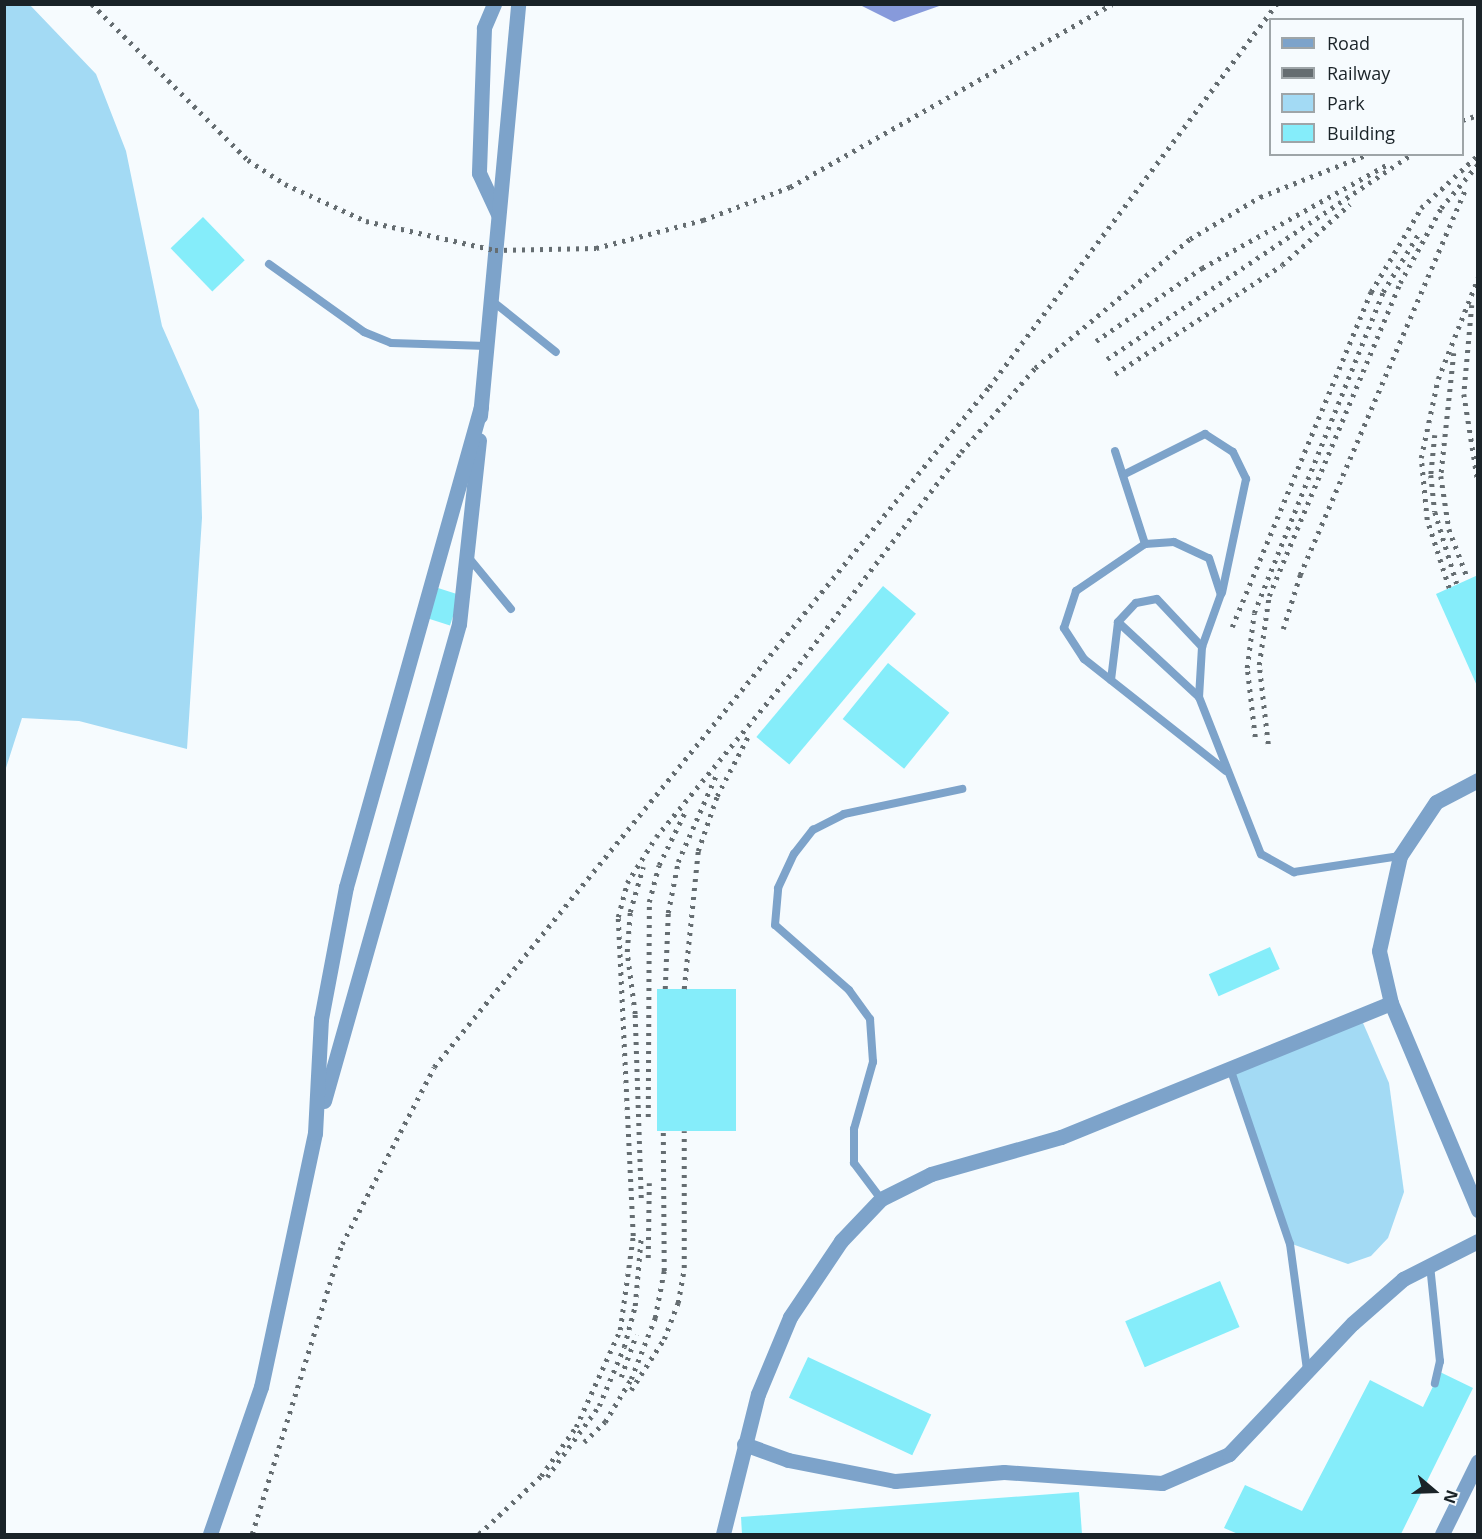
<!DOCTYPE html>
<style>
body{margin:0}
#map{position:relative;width:1482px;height:1539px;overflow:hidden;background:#f6fbfe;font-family:"Open Sans",sans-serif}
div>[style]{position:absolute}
.green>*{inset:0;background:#a3daf4}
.water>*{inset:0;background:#879adb}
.building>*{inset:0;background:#85edfa;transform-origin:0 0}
.service>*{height:8px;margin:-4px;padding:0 4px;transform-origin:4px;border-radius:4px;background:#7da3ca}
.minor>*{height:15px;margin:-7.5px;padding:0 7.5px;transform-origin:7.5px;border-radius:7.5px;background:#7da3ca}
.rail>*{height:4.5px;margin-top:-2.25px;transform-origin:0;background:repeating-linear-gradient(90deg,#656d71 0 3px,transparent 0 9px)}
span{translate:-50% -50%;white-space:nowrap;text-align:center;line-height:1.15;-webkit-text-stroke:6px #f6fbfe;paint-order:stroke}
.frame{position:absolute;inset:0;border:6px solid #1a2328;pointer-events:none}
.legend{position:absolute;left:1269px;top:18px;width:195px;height:138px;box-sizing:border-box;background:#f6fbfe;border:2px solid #9ea5a8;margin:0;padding:8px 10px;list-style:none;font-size:18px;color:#1a2328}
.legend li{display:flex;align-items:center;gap:12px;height:30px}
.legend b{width:30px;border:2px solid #9ea5a8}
.north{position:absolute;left:1404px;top:1461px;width:60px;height:60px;-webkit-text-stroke:4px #f6fbfe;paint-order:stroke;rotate:109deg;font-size:16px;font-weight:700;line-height:24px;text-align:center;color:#1a2328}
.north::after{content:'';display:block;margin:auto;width:21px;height:27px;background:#1a2328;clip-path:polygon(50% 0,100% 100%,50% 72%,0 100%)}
</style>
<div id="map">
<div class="green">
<i style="clip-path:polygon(29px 4px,96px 74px,126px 151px,162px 326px,199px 410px,202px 518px,187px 749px,79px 721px,22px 718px,5px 771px,4px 5px)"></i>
<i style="clip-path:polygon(1360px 1016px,1389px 1083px,1404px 1192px,1388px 1238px,1371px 1256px,1348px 1264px,1292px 1244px,1232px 1072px)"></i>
</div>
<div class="water">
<i style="clip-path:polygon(784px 5px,942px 4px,942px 5px,894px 22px,862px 6px)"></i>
</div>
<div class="building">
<i style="left:203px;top:217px;width:60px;height:45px;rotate:46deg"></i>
<i style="clip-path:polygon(1478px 575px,1478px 688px,1436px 594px)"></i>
<i style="left:883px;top:586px;width:43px;height:197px;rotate:40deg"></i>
<i style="left:438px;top:588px;width:23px;height:32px;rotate:18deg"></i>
<i style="left:888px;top:663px;width:79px;height:72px;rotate:39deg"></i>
<i style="left:1270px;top:947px;width:24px;height:67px;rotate:66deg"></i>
<i style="left:657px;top:989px;width:79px;height:142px"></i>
<i style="left:1220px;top:1281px;width:50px;height:103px;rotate:67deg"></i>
<i style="left:808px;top:1357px;width:136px;height:45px;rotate:25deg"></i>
<i style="clip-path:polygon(1440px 1372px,1473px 1388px,1401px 1534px,1238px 1534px,1224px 1528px,1245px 1485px,1302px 1511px,1370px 1380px,1423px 1407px)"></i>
<i style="clip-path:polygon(1079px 1492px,1082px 1534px,742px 1534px,741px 1517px)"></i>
</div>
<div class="service">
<i style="left:269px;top:264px;width:117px;rotate:35.6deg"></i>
<i style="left:364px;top:332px;width:29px;rotate:22deg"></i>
<i style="left:391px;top:343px;width:96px;rotate:1.8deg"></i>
<i style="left:491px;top:300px;width:83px;rotate:38.7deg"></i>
<i style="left:1115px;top:451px;width:98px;rotate:72.1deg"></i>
<i style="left:1123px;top:475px;width:92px;rotate:-26.6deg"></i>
<i style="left:1205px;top:434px;width:33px;rotate:33deg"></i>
<i style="left:1233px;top:452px;width:30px;rotate:64deg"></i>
<i style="left:1246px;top:479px;width:116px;rotate:101.9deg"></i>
<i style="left:469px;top:558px;width:66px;rotate:50.5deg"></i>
<i style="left:1118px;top:622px;width:110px;rotate:42.8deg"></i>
<i style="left:1111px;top:680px;width:58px;rotate:-83.1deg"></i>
<i style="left:1118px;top:622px;width:26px;rotate:-47deg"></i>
<i style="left:1136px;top:603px;width:21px;rotate:-11deg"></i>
<i style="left:1157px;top:599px;width:66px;rotate:46.8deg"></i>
<i style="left:1226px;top:771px;width:181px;rotate:-141.7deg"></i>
<i style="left:1084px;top:659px;width:37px;rotate:-123deg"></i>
<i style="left:1064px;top:628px;width:39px;rotate:-72deg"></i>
<i style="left:1076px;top:591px;width:83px;rotate:-34.3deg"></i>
<i style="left:1145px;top:544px;width:29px;rotate:-4deg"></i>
<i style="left:1174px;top:542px;width:38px;rotate:25deg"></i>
<i style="left:1209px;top:558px;width:38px;rotate:72deg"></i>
<i style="left:1221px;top:594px;width:56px;rotate:109.7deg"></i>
<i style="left:1202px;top:647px;width:50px;rotate:93.4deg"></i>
<i style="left:1199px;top:697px;width:169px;rotate:68.5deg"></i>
<i style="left:1261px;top:854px;width:38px;rotate:29deg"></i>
<i style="left:1294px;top:872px;width:107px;rotate:-8.6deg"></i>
<i style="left:1231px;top:1071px;width:183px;rotate:71.2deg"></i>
<i style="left:1290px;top:1244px;width:127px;rotate:82.3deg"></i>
<i style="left:881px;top:1199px;width:45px;rotate:-126.9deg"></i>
<i style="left:854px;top:1163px;width:34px;rotate:-90deg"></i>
<i style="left:854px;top:1129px;width:70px;rotate:-74.2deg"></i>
<i style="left:873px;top:1062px;width:43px;rotate:-94deg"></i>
<i style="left:870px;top:1019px;width:36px;rotate:-126deg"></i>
<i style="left:849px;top:990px;width:98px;rotate:-138.7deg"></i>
<i style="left:775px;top:925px;width:37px;rotate:-85deg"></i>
<i style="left:778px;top:888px;width:38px;rotate:-65deg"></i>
<i style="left:794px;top:854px;width:31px;rotate:-52deg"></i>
<i style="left:813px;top:830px;width:35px;rotate:-27deg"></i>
<i style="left:844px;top:814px;width:121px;rotate:-12deg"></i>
<i style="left:1430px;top:1265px;width:97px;rotate:84.1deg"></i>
<i style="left:1440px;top:1361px;width:23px;rotate:103deg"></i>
</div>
<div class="minor">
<i style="left:494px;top:4px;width:26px;rotate:113deg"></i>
<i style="left:484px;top:28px;width:145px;rotate:92deg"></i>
<i style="left:479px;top:173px;width:45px;rotate:65.1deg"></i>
<i style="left:480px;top:416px;width:414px;rotate:-84.7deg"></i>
<i style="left:1478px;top:780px;width:47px;rotate:152.4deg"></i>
<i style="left:1436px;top:802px;width:65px;rotate:123.7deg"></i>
<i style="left:1400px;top:856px;width:97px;rotate:102.5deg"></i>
<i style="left:1379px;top:951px;width:53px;rotate:77deg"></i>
<i style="left:1391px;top:1003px;width:225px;rotate:67.2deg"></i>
<i style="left:324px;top:1101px;width:496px;rotate:-74.2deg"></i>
<i style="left:459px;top:624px;width:185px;rotate:-83.8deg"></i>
<i style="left:744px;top:1444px;width:47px;rotate:20deg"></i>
<i style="left:788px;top:1460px;width:109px;rotate:11.1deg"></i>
<i style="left:895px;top:1481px;width:109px;rotate:-4.7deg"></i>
<i style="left:1004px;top:1472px;width:158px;rotate:4deg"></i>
<i style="left:1162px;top:1483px;width:73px;rotate:-23.4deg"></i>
<i style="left:1229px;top:1454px;width:180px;rotate:-46.6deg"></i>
<i style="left:1353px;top:1323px;width:67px;rotate:-41.3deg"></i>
<i style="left:1403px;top:1279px;width:84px;rotate:-26.9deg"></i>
<i style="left:210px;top:1534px;width:156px;rotate:-70.9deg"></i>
<i style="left:261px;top:1387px;width:260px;rotate:-78deg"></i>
<i style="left:315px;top:1133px;width:114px;rotate:-87deg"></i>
<i style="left:321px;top:1019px;width:134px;rotate:-79.3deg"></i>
<i style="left:346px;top:887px;width:499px;rotate:-74.3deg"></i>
<i style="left:723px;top:1534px;width:144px;rotate:-76deg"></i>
<i style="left:758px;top:1394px;width:83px;rotate:-67.4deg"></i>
<i style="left:790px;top:1317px;width:92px;rotate:-56.1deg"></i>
<i style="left:841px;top:1241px;width:58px;rotate:-46.4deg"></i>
<i style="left:881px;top:1199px;width:56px;rotate:-26.6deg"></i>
<i style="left:931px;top:1174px;width:135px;rotate:-15.9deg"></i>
<i style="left:1061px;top:1137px;width:356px;rotate:-22.1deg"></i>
<i style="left:1442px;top:1534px;width:81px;rotate:-63.7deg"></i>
</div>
<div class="rail">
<i style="left:92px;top:4px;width:221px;rotate:45deg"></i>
<i style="left:248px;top:160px;width:44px;rotate:33deg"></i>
<i style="left:285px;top:184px;width:89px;rotate:24.6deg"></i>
<i style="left:366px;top:221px;width:132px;rotate:12.7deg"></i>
<i style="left:495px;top:250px;width:101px;rotate:-1.1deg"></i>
<i style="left:596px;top:248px;width:111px;rotate:-14.7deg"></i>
<i style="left:703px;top:220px;width:93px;rotate:-20.8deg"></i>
<i style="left:790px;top:187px;width:370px;rotate:-29.6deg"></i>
<i style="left:1462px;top:120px;width:17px;rotate:-17deg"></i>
<i style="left:1472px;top:305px;width:89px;rotate:95.1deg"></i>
<i style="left:1464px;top:394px;width:89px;rotate:81deg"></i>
<i style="left:1096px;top:341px;width:129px;rotate:-34.6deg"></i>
<i style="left:1202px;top:268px;width:211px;rotate:-29.2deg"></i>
<i style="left:1454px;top:353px;width:124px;rotate:96deg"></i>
<i style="left:1441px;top:476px;width:54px;rotate:81.4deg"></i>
<i style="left:1449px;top:529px;width:53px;rotate:69.2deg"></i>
<i style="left:1107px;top:359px;width:367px;rotate:-33.9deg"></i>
<i style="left:1115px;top:374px;width:199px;rotate:-33.1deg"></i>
<i style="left:1282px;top:265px;width:91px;rotate:-41.9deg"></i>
<i style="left:1435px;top:435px;width:40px;rotate:95.7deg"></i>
<i style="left:1431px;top:475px;width:37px;rotate:84deg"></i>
<i style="left:1435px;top:512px;width:75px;rotate:73deg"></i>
<i style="left:1449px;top:588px;width:71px;rotate:-107.9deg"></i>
<i style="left:1427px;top:520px;width:62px;rotate:-95.5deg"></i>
<i style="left:1421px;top:458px;width:81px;rotate:-77.9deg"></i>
<i style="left:1438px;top:379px;width:109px;rotate:-68.4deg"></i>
<i style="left:1232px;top:627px;width:363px;rotate:-67.5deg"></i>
<i style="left:1371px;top:292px;width:98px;rotate:-59.2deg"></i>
<i style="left:1421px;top:208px;width:78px;rotate:-42.9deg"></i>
<i style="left:1283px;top:629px;width:57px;rotate:-72.5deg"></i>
<i style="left:1300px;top:575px;width:421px;rotate:-66.8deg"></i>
<i style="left:1255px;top:737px;width:69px;rotate:-96.6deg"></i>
<i style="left:1247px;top:668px;width:55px;rotate:-82.7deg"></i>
<i style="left:1254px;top:613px;width:346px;rotate:-68.1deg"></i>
<i style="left:1383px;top:292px;width:69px;rotate:-58.6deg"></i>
<i style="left:1268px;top:744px;width:80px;rotate:-96.5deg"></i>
<i style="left:1259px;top:665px;width:70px;rotate:-81.8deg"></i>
<i style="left:1269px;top:596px;width:339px;rotate:-67.3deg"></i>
<i style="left:1400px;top:283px;width:85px;rotate:-61.3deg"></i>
<i style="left:1441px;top:208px;width:57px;rotate:-49.9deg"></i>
<i style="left:665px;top:989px;width:76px;rotate:-87.7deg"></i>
<i style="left:668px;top:913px;width:52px;rotate:-78.9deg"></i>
<i style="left:678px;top:862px;width:99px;rotate:-66.3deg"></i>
<i style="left:684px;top:989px;width:139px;rotate:-84.2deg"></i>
<i style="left:698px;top:851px;width:58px;rotate:-70.9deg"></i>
<i style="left:717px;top:796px;width:71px;rotate:-62.4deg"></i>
<i style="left:648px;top:1117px;width:215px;rotate:-89.7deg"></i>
<i style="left:649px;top:902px;width:38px;rotate:-75deg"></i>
<i style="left:659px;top:865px;width:61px;rotate:-63.9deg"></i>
<i style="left:641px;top:1198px;width:184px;rotate:-91.9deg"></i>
<i style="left:635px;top:1014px;width:63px;rotate:-97.4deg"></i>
<i style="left:627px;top:952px;width:40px;rotate:-85.7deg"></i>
<i style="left:630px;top:912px;width:47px;rotate:-73.9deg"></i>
<i style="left:648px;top:1258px;width:75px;rotate:-89.2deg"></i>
<i style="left:621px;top:1377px;width:45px;rotate:-70.3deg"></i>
<i style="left:631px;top:1390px;width:61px;rotate:-57.1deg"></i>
<i style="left:664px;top:1339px;width:39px;rotate:-69deg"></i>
<i style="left:678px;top:1303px;width:36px;rotate:-80deg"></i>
<i style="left:684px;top:1268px;width:137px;rotate:-90deg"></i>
<i style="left:584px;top:1442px;width:29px;rotate:-44deg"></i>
<i style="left:605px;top:1422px;width:50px;rotate:-58.8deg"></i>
<i style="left:631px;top:1379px;width:66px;rotate:-68.5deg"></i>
<i style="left:655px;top:1318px;width:48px;rotate:-79.2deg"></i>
<i style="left:664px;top:1271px;width:140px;rotate:-90.4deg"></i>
<i style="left:547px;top:1477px;width:88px;rotate:-53.8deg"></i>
<i style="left:599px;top:1406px;width:64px;rotate:-67deg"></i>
<i style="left:624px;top:1347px;width:42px;rotate:-75deg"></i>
<i style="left:635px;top:1306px;width:69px;rotate:-85deg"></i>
<i style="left:252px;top:1534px;width:304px;rotate:-72.8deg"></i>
<i style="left:342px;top:1244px;width:199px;rotate:-62.5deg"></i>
<i style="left:434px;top:1067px;width:878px;rotate:-50.78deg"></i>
<i style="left:989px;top:387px;width:479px;rotate:-53.1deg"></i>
<i style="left:479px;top:1534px;width:85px;rotate:-43.1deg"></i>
<i style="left:541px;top:1476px;width:60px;rotate:-54.5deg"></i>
<i style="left:576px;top:1427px;width:107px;rotate:-65.6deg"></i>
<i style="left:620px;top:1330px;width:95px;rotate:-82.1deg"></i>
<i style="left:633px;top:1236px;width:319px;rotate:-92.7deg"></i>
<i style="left:618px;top:917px;width:35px;rotate:-75deg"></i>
<i style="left:627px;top:883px;width:54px;rotate:-57.8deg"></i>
<i style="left:656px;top:837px;width:224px;rotate:-50.4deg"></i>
<i style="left:799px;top:664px;width:267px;rotate:-52.6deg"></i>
<i style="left:961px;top:452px;width:112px;rotate:-48.6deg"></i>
<i style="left:1035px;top:368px;width:202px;rotate:-39.8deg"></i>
<i style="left:1190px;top:239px;width:82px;rotate:-31deg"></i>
<i style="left:1260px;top:197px;width:116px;rotate:-21.7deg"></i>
</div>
<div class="frame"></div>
<ul class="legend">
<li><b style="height:8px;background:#7da3ca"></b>Road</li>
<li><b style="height:8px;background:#656d71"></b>Railway</li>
<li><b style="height:16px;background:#a3daf4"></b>Park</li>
<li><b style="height:16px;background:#85edfa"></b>Building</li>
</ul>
<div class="north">N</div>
</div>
